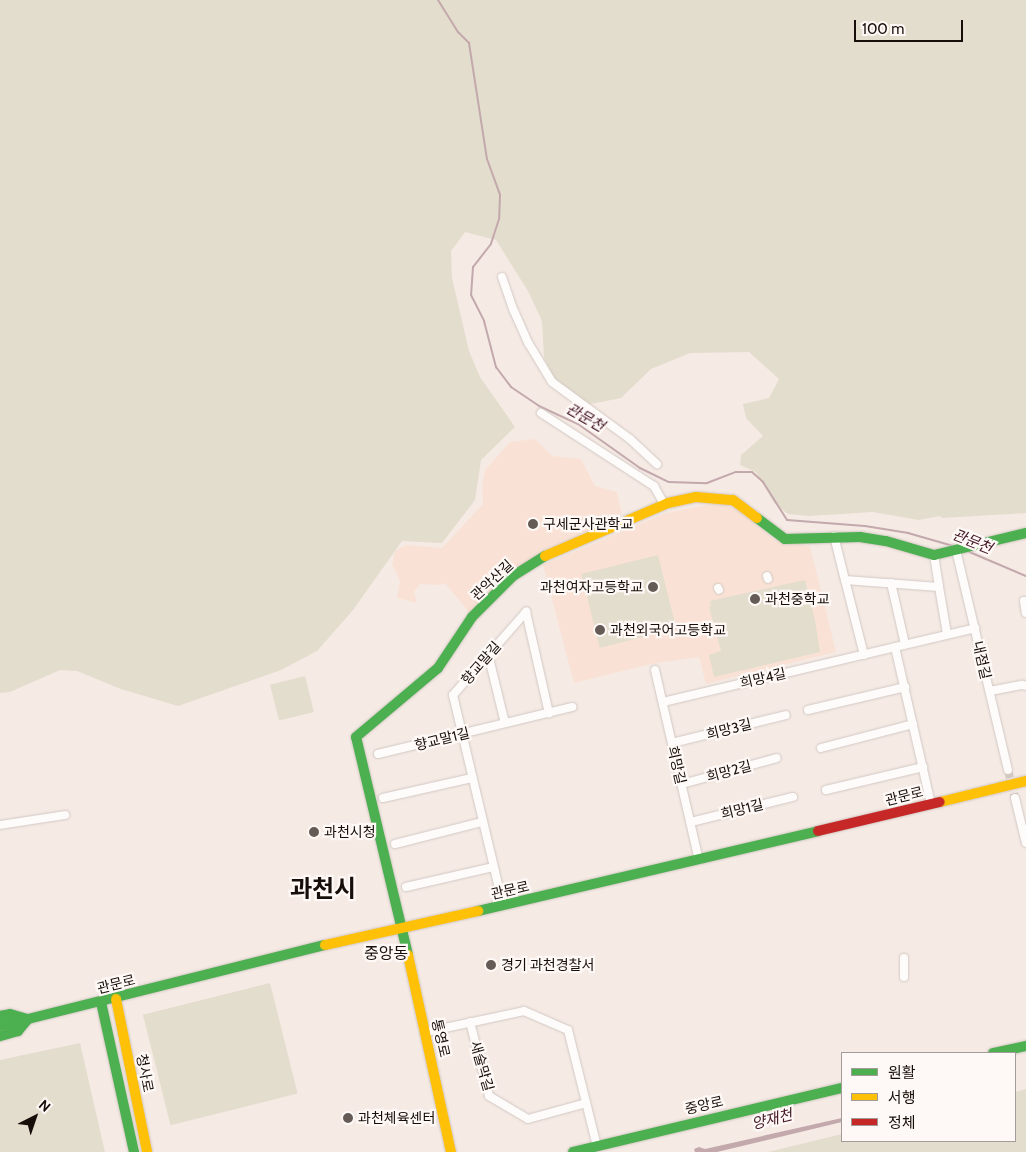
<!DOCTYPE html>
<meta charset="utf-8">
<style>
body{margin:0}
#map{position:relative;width:1026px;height:1152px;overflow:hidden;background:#f5eae4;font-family:Cabin,"Noto Sans KR",sans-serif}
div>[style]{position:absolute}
.built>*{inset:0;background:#f9e2d5}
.green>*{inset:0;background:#e3ddcd;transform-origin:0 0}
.water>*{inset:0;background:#c3a8ac}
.stream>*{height:2px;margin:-1px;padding:0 1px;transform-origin:1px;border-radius:1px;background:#c3a8ac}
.street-tunnel>*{height:8px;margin-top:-4px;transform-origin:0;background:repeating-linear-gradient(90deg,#d4c9c3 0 8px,transparent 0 12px)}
.roads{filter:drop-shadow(0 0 1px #d2c8c3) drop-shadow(0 0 1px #d2c8c3)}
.street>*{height:8px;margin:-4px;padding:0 4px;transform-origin:4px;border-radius:4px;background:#fefcfb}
.fast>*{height:10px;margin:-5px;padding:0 5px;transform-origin:5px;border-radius:5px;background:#4caf50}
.slow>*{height:10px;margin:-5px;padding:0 5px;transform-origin:5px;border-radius:5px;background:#ffc107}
.jam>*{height:10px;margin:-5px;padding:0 5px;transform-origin:5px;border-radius:5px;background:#c62828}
.dots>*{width:14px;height:14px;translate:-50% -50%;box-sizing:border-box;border:2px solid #fef9f6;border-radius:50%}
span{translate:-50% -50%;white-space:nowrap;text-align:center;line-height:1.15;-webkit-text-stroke:4.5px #fef9f6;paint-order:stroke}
.poi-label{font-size:14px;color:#170e09}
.left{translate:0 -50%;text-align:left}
.right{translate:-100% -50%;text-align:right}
.street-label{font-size:14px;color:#170e09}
.water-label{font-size:15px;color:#451827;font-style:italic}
.quarter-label{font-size:16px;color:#170e09}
.town-label{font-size:24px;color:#170e09;font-weight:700}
.legend{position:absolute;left:841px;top:1052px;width:175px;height:90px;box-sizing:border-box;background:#fef9f6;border:1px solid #a29b97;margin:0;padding:6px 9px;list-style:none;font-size:15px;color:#170e09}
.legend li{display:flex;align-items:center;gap:10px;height:25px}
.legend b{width:25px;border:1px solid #a29b97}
.north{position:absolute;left:10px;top:1092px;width:50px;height:50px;-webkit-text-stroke:4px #fef9f6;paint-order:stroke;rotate:41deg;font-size:14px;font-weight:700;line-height:20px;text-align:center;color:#170e09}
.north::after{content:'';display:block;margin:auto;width:18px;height:22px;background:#170e09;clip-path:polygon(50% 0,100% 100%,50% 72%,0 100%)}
.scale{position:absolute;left:854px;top:20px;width:109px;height:22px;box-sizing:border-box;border:2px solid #170e09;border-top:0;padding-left:6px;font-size:15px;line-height:18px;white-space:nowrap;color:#170e09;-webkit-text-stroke:4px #fef9f6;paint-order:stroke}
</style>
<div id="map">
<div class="built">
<i style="clip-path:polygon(535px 439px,552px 456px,581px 459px,595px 486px,617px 492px,622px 514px,580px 534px,571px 543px,537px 557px,472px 616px,445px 583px,439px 585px,420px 584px,414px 592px,417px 603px,397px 598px,400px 581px,392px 564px,395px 551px,406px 545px,442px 548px,483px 504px,482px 486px,485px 470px,510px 442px)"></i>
<i style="clip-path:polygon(717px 503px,736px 509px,775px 540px,810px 546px,836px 652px,706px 684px,699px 657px,651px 664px,574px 683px,543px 565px,666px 513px)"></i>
</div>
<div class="green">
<i style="clip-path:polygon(0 0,1026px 0,1026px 513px,942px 518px,940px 516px,919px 520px,873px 512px,809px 516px,788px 514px,774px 503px,756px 472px,740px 465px,741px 455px,763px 436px,746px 418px,743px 404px,769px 398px,779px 379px,749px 352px,690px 353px,651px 369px,621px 398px,585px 405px,557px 386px,544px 357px,542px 321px,528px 291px,496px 240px,465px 232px,451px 251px,452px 278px,469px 351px,480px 377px,515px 427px,481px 460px,475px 500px,442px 543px,402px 541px,353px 610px,317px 651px,281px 670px,178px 706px,121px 689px,77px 671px,60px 670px,10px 692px,0 693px)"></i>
<i style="left:658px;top:555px;width:76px;height:79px;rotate:76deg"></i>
<i style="clip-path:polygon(805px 580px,815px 620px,820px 652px,714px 677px,709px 655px,721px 651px,709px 607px,711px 607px,710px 601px)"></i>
<i style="left:305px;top:676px;width:37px;height:36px;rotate:76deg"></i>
<i style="left:270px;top:983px;width:114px;height:131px;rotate:76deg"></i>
<i style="clip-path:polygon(80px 1043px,105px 1152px,0 1152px,0 1060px)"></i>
<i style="clip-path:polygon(1026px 1089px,1026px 1152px,768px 1152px,842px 1134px,842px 1141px,1015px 1141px,1015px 1092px)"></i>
</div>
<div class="water">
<i style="clip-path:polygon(842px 1118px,842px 1122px,717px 1152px,695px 1152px,694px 1149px,699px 1147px,705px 1149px)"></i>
</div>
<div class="stream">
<i style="left:438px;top:0;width:38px;rotate:58deg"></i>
<i style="left:458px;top:32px;width:16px;rotate:45deg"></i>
<i style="left:469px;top:43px;width:117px;rotate:81.2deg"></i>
<i style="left:487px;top:159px;width:38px;rotate:70deg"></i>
<i style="left:500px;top:195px;width:24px;rotate:92deg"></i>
<i style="left:499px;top:219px;width:26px;rotate:108deg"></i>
<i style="left:491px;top:244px;width:29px;rotate:128deg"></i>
<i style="left:473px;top:267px;width:28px;rotate:94deg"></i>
<i style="left:471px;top:295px;width:29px;rotate:63deg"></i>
<i style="left:484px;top:321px;width:48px;rotate:75.4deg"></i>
<i style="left:496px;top:367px;width:25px;rotate:53deg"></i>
<i style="left:511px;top:387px;width:34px;rotate:34deg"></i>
<i style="left:539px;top:406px;width:43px;rotate:24.8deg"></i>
<i style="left:578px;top:424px;width:76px;rotate:35.4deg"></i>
<i style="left:640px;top:468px;width:32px;rotate:26deg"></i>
<i style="left:669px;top:482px;width:38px;rotate:2deg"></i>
<i style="left:707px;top:483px;width:31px;rotate:-21deg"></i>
<i style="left:736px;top:472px;width:16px"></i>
<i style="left:752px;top:472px;width:15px;rotate:42deg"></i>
<i style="left:763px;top:482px;width:45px;rotate:57.7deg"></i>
<i style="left:787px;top:520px;width:78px;rotate:4.4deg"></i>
<i style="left:865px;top:526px;width:44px;rotate:9.2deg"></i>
<i style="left:908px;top:533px;width:47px;rotate:16.1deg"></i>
<i style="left:967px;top:551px;width:64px;rotate:23deg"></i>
</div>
<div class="street-tunnel">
<i style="left:1008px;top:770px;width:29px;rotate:76deg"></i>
</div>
<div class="roads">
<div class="street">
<i style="left:502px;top:277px;width:36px;rotate:71deg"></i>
<i style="left:514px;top:311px;width:36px;rotate:66deg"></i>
<i style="left:529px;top:344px;width:44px;rotate:58.8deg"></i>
<i style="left:552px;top:382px;width:97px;rotate:36.2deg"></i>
<i style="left:630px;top:439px;width:37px;rotate:43deg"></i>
<i style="left:541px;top:413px;width:135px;rotate:32.9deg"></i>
<i style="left:654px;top:486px;width:21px;rotate:61deg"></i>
<i style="left:834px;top:536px;width:45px;rotate:76deg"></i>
<i style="left:956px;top:550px;width:226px;rotate:76.7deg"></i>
<i style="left:934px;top:555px;width:32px;rotate:81deg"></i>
<i style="left:767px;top:576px;width:3px;rotate:72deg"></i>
<i style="left:891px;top:583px;width:63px;rotate:77.1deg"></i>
<i style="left:718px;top:588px;width:2px;rotate:63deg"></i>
<i style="left:1026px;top:601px;width:2px;rotate:180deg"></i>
<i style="left:1024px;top:601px;width:12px;rotate:81deg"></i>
<i style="left:526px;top:612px;width:104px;rotate:77.2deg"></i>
<i style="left:895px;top:647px;width:161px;rotate:77.1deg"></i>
<i style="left:488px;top:654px;width:71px;rotate:76.2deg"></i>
<i style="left:864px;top:655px;width:77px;rotate:-104.2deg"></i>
<i style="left:845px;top:580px;width:94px;rotate:4.3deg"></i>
<i style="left:939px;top:587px;width:48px;rotate:80.3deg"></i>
<i style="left:655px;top:670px;width:195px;rotate:77deg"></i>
<i style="left:990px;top:691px;width:33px;rotate:-11deg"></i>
<i style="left:1022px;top:685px;width:4px;rotate:14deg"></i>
<i style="left:663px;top:702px;width:321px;rotate:-13.3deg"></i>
<i style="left:808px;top:710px;width:100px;rotate:-13.3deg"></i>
<i style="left:672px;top:743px;width:117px;rotate:-13.8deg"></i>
<i style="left:821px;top:748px;width:95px;rotate:-14.6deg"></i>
<i style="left:378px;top:754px;width:200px;rotate:-13.6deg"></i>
<i style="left:682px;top:784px;width:98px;rotate:-15.3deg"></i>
<i style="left:826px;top:790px;width:100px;rotate:-13.3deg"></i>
<i style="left:383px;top:798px;width:91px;rotate:-12.7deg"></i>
<i style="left:1015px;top:798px;width:46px;rotate:76.3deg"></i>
<i style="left:691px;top:822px;width:105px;rotate:-13.8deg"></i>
<i style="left:0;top:825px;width:66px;rotate:-8.7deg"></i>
<i style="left:395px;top:844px;width:90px;rotate:-14.2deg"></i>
<i style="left:406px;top:887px;width:89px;rotate:-12.9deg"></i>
<i style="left:503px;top:905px;width:216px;rotate:-103.4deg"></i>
<i style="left:453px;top:695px;width:111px;rotate:-48.7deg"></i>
<i style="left:904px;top:958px;width:19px;rotate:90deg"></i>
<i style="left:470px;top:1022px;width:76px;rotate:75.6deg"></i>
<i style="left:489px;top:1096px;width:45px;rotate:30.5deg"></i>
<i style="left:528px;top:1119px;width:60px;rotate:-15.4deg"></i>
<i style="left:426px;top:1032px;width:100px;rotate:-12.1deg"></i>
<i style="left:524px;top:1011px;width:48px;rotate:23.4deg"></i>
<i style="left:568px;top:1030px;width:120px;rotate:76deg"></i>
</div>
<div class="fast">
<i style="left:757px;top:518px;width:35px;rotate:37deg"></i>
<i style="left:785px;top:539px;width:75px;rotate:-1.5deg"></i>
<i style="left:860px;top:537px;width:26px;rotate:9deg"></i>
<i style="left:886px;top:541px;width:50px;rotate:16.3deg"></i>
<i style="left:934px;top:555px;width:95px;rotate:-13.4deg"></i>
<i style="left:478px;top:911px;width:349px;rotate:-13.2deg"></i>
<i style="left:408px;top:955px;width:224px;rotate:-103.4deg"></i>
<i style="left:356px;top:737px;width:107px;rotate:-40.1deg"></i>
<i style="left:438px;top:668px;width:61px;rotate:-56.3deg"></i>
<i style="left:472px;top:617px;width:58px;rotate:-45deg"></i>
<i style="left:513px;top:576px;width:38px;rotate:-32deg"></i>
<i style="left:101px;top:1002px;width:154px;rotate:77.6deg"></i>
<i style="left:0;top:1016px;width:10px;rotate:-11deg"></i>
<i style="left:10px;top:1014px;width:19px;rotate:16deg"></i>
<i style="left:28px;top:1019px;width:16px;rotate:130deg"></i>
<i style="left:18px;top:1031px;width:19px;rotate:164deg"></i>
<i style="left:0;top:1026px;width:335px;rotate:-14deg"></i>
<i style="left:993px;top:1053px;width:34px;rotate:-12deg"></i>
<i style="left:573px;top:1152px;width:277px;rotate:-13.4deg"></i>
</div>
<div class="slow">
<i style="left:545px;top:556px;width:134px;rotate:-23.3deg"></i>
<i style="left:668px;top:503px;width:29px;rotate:-12deg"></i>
<i style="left:696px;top:497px;width:37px;rotate:5deg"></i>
<i style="left:733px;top:500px;width:30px;rotate:37deg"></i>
<i style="left:940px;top:802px;width:89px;rotate:-13.7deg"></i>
<i style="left:325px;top:945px;width:157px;rotate:-12.5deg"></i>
<i style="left:408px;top:955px;width:202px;rotate:77.7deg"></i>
<i style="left:116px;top:999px;width:156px;rotate:78.5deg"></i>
</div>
<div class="jam">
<i style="left:818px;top:831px;width:125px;rotate:-13.4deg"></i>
</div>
</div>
<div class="dots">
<i style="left:533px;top:524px;background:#655b56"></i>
<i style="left:653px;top:587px;background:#655b56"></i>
<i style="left:755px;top:599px;background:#655b56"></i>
<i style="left:600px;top:630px;background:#655b56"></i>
<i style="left:314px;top:832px;background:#655b56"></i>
<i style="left:491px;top:965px;background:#655b56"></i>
<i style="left:348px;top:1118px;background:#655b56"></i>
</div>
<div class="poi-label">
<span class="left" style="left:543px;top:524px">구세군사관학교</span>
<span class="right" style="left:643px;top:587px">과천여자고등학교</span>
<span class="left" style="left:765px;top:599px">과천중학교</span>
<span class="left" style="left:610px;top:630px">과천외국어고등학교</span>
<span class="left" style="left:324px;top:832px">과천시청</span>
<span class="left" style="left:501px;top:965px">경기 과천경찰서</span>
<span class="left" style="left:358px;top:1118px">과천체육센터</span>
</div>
<div class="street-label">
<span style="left:492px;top:580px;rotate:-43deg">관악산길</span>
<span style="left:982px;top:660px;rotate:77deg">내점길</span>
<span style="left:481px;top:663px;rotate:-49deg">향교말길</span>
<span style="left:763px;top:678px;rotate:-13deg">희망4길</span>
<span style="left:729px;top:729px;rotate:-14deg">희망3길</span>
<span style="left:442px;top:739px;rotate:-14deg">향교말1길</span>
<span style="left:677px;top:765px;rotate:77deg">희망길</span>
<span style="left:729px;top:771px;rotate:-15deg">희망2길</span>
<span style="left:904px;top:796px;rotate:-14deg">관문로</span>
<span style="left:742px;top:809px;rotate:-14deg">희망1길</span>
<span style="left:510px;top:890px;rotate:-13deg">관문로</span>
<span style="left:116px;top:984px;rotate:-14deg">관문로</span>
<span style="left:441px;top:1038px;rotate:77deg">통영로</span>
<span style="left:482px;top:1066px;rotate:74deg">새술막길</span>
<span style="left:145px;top:1073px;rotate:79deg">청사로</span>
<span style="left:704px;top:1105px;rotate:-13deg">중앙로</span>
</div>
<div class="water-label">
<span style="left:585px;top:418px;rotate:30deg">관문천</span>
<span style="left:972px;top:542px;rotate:22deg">관문천</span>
<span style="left:772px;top:1120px;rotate:-14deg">양재천</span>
</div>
<div class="quarter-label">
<span style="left:386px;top:954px">중앙동</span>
</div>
<div class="town-label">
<span style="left:323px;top:889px">과천시</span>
</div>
<ul class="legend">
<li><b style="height:6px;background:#4caf50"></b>원활</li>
<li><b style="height:6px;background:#ffc107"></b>서행</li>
<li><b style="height:6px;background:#c62828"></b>정체</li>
</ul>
<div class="north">N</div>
<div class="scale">100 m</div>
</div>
